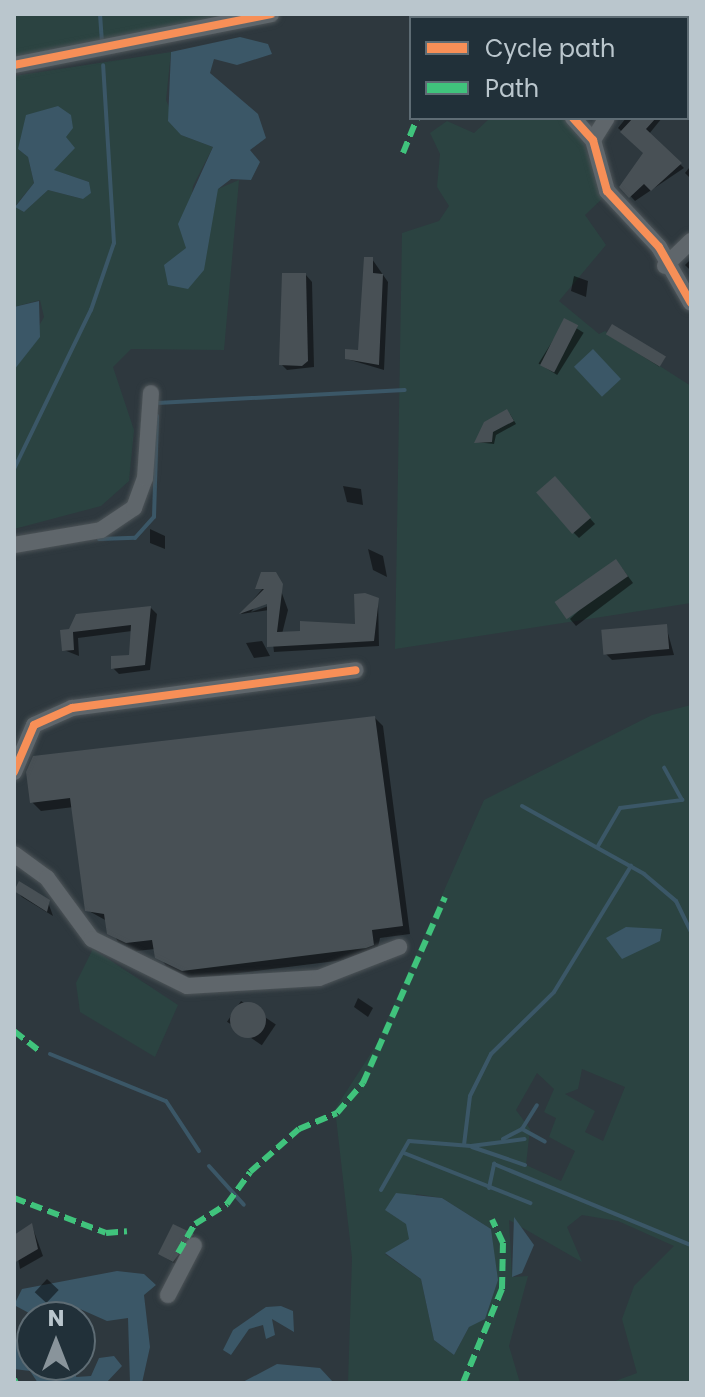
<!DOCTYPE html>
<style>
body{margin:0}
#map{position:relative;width:705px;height:1397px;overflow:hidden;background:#2e383e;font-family:Poppins,sans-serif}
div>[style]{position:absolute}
.green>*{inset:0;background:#2b4341}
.water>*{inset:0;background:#3b5767;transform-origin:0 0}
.shadow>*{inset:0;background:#0007;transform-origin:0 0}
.stream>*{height:4px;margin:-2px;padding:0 2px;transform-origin:2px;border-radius:2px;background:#3b5767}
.building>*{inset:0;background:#485055;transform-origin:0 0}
.round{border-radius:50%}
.roads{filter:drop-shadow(0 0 2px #4d5458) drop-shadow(0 0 2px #4d5458)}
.minor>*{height:16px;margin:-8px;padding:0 8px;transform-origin:8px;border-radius:8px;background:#5f666b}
.quiet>*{height:6px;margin-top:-3px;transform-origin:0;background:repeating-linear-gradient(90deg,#40c37c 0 12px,transparent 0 18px)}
.cycleway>*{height:8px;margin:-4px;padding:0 4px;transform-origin:4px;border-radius:4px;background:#f78f57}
span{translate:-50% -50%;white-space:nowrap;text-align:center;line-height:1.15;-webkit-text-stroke:6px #213039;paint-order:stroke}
.frame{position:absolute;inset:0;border:16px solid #bac6cd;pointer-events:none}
.legend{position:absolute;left:409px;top:16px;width:280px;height:104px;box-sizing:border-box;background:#213039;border:2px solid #5e6c74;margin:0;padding:10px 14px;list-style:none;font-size:24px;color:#bac6cd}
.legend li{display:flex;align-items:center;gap:16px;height:40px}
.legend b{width:40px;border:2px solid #5e6c74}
.north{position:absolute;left:16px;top:1301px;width:80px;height:80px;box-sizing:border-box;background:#213039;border:2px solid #5e6c74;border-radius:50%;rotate:0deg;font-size:22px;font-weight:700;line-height:32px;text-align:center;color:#bac6cd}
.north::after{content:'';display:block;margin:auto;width:28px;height:36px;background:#89949b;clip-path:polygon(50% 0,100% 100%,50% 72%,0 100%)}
</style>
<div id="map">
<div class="green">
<i style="clip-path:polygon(14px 14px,238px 14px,14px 60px)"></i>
<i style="clip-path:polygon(evenodd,171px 52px,166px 100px,181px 135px,213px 147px,193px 186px,186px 248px,168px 285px,218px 189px,239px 180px,224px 350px,131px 349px,113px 367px,134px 430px,129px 481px,101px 506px,14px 529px,14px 370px,44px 317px,40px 300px,14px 307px,14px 76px,171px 52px,58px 106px,65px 137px,53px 170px,89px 182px,83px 199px,48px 190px,24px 212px,15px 206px,34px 183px,28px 157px,18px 149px,58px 106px)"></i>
<i style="clip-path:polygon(490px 118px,564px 118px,583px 142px,604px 197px,585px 215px,606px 245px,559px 301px,599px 334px,605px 331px,691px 386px,691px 603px,395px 649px,402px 233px,439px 221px,449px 206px,437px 187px,440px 154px,430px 133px,447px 121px,474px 133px)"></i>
<i style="clip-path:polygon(evenodd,691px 705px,691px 1383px,610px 1383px,637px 1373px,622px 1319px,634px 1286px,674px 1246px,618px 1221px,582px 1215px,567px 1227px,582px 1262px,509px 1220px,512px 1277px,528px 1276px,509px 1346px,520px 1383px,348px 1383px,352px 1258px,335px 1109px,375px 1047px,484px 800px,652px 715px,691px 705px,582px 1069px,625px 1087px,603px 1141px,585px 1132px,595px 1111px,565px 1094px,578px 1089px,582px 1069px,691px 705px,537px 1073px,554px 1089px,544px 1112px,556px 1118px,549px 1137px,575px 1151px,561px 1181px,526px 1165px,530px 1129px,516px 1110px,537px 1073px,691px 705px,416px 1194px,442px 1198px,491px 1229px,469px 1327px,454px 1355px,434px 1340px,421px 1279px,385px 1254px,409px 1239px,416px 1194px)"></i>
<i style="clip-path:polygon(93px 949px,178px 1005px,155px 1057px,80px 1012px,76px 983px)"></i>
</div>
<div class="water">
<i style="clip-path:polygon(240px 37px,268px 44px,272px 54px,237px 65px,214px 59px,210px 73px,258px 114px,266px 138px,250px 150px,260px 162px,251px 180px,231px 179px,218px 189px,204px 270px,188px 289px,168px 285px,164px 265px,186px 248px,178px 224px,213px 147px,181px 135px,168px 121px,171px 52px)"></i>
<i style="clip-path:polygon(58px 106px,71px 115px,73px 128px,66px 137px,75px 148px,54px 170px,89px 182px,91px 193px,83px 199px,48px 190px,24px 212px,15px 207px,34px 183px,28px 157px,18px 149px,26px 115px)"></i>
<i style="clip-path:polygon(39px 301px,40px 337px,14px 370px,14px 307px)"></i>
<i style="left:593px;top:349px;width:41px;height:26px;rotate:47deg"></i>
<i style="clip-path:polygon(626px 927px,662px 929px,660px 941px,622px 959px,606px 938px)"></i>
<i style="clip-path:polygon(396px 1193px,442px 1198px,491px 1229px,498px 1280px,485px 1319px,469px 1327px,454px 1355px,434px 1340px,421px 1279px,385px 1253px,409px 1239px,406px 1224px,385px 1210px)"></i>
<i style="clip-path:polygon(514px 1217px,534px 1245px,522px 1273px,512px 1277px)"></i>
<i style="clip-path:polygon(117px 1271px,144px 1274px,156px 1285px,144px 1295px,150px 1347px,142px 1383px,130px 1383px,128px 1318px,107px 1321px,71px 1305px,41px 1305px,29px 1313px,14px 1305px,22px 1289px)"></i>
<i style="clip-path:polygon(281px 1306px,293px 1311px,294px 1332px,272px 1319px,275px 1335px,266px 1339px,263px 1325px,249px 1329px,231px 1355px,223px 1350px,233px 1330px,266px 1307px)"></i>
<i style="clip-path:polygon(32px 1336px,32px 1365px,78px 1365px,76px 1377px,91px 1376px,99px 1358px,114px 1356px,122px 1366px,106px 1383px,38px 1383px,30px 1371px,14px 1369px,14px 1343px)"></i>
<i style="clip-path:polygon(277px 1364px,320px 1368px,334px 1383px,241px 1383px)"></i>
</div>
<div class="shadow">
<i style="clip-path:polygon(518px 14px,531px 14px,537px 18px,516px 18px)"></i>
<i style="clip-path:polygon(575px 14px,595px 14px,598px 18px,578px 18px)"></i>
<i style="left:618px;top:14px;width:29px;height:4px"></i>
<i style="clip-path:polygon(687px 52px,691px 54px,687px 105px)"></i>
<i style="clip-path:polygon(626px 118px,662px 118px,649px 134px,684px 168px,635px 201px,622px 187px,645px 153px,618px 128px)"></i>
<i style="clip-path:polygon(689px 168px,691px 170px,691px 179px,685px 173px)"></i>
<i style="clip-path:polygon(372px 259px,388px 282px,384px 370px,347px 359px,360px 352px)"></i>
<i style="clip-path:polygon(691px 259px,691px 271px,685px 265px)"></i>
<i style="clip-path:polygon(306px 275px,312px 282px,314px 367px,287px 370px,281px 364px)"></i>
<i style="clip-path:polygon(574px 276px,588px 281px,586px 297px,571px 291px)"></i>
<i style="left:565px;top:321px;width:22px;height:50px;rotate:32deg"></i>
<i style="left:613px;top:326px;width:61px;height:10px;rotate:32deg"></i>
<i style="clip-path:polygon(510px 414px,516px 424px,496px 435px,494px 444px,476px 442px)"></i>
<i style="clip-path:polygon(561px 485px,595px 524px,579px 538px,573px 532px)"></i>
<i style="clip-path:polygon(343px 486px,361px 489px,363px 505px,347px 502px)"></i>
<i style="clip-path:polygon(150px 529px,165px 536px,165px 549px,150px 543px)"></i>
<i style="clip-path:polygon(368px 549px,383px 556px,387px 577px,373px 570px)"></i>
<i style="clip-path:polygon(622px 568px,633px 583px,576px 626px,570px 619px)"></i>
<i style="clip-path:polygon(evenodd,275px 574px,288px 610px,282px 634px,357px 626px,378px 599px,379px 646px,274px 652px,269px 610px,241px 614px,275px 574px,276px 599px,277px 603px,251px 612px,257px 605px,276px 599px)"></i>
<i style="clip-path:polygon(151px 608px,157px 614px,150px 670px,119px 674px,113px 668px,131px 657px,132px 631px,78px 638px,79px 656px,64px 650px,71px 631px)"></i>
<i style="clip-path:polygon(666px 626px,674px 655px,612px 660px,605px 653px)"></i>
<i style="clip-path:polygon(262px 641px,270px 656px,254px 658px,246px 643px)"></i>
<i style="clip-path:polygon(375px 718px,383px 726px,410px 934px,380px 938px,376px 956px,192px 979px,166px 966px,155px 949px,136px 951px,118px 942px,107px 921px,87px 910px,74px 807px,41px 811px,32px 802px)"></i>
<i style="clip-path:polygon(16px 890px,48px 902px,53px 916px,22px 897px)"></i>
<i style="clip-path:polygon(358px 998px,373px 1008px,368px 1017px,354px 1007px)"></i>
<i style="left:241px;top:1001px;width:42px;height:25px;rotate:34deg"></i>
<i style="clip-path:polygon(32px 1226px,43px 1256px,20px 1269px,14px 1237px)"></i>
<i style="clip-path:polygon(193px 1236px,199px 1242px,180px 1267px,160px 1254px)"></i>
<i style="left:47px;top:1279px;width:16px;height:18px;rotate:43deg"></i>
</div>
<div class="stream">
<i style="left:100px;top:14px;width:28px;rotate:86deg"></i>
<i style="left:157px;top:403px;width:248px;rotate:-3deg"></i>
<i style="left:14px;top:469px;width:177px;rotate:-64.2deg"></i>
<i style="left:91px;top:310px;width:71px;rotate:-71.1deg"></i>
<i style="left:114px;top:243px;width:178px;rotate:-93.5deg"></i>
<i style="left:99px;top:539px;width:36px;rotate:-2deg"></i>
<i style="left:135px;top:538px;width:28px;rotate:-48deg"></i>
<i style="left:154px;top:517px;width:101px;rotate:-88.3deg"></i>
<i style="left:522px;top:806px;width:140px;rotate:29.1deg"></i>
<i style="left:644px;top:874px;width:42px;rotate:40.2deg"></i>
<i style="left:676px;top:901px;width:34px;rotate:64deg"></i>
<i style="left:598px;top:846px;width:44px;rotate:-59.9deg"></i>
<i style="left:620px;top:808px;width:63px;rotate:-7.4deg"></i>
<i style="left:682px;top:800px;width:37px;rotate:-119deg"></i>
<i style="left:50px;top:1054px;width:125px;rotate:22.1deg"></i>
<i style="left:166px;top:1101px;width:60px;rotate:56.6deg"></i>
<i style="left:522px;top:1129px;width:26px;rotate:29deg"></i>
<i style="left:503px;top:1139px;width:21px;rotate:-28deg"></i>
<i style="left:522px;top:1129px;width:28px;rotate:-58deg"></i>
<i style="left:464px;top:1145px;width:49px;rotate:-83deg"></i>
<i style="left:470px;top:1096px;width:47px;rotate:-63.4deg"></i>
<i style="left:491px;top:1054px;width:88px;rotate:-44.5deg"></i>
<i style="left:554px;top:992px;width:148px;rotate:-58.6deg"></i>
<i style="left:472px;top:1147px;width:56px;rotate:18.8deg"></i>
<i style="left:404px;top:1153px;width:136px;rotate:21.6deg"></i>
<i style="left:209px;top:1166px;width:52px;rotate:48.1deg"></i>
<i style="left:489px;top:1188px;width:25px;rotate:-78deg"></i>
<i style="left:494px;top:1164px;width:213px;rotate:22.4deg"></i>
<i style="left:381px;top:1190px;width:56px;rotate:-60.3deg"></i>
<i style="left:409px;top:1141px;width:62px;rotate:4.6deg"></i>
<i style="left:471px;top:1146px;width:54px;rotate:-7.4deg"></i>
</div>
<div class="building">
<i style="clip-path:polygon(633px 118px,656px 118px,646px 129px,682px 163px,651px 191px,644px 184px,629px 198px,619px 187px,643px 153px,620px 132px)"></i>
<i style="clip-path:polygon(364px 257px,373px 257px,373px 273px,383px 274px,379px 365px,345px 359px,345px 349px,358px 350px)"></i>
<i style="clip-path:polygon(282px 273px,306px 273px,308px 361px,302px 366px,279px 365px)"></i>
<i style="left:564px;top:318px;width:16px;height:53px;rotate:27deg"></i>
<i style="left:612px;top:324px;width:63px;height:12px;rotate:31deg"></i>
<i style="clip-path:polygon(507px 409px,514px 421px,493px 432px,492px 442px,474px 443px,484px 422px)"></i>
<i style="left:555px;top:476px;width:55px;height:25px;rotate:49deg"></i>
<i style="left:616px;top:559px;width:21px;height:75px;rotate:55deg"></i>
<i style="clip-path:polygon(261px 572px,276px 572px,283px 584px,277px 632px,300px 631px,300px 621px,355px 624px,354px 594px,365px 593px,379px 598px,374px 641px,267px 647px,267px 604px,239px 614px,264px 589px,255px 589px)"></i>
<i style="clip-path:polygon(151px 606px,145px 665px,111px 669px,111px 656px,129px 655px,131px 625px,73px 632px,74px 650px,62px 651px,60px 630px,69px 629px,76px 614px)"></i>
<i style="left:667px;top:624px;width:25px;height:66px;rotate:85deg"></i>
<i style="clip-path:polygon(375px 716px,403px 926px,372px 930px,374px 945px,366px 948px,182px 971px,155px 958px,152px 940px,126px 943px,107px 934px,104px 914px,85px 911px,70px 798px,30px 803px,26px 772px,33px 756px)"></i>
<i style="clip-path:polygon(19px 881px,50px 900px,47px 912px,14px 891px)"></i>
<i class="round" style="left:230px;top:1002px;width:36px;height:36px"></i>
<i style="clip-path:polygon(32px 1223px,38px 1249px,14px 1263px,14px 1235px)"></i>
<i style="clip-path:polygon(173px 1224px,194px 1234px,173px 1262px,158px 1254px)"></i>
</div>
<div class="roads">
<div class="minor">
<i style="left:499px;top:14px;width:5px;rotate:53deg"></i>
<i style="left:680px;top:18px;width:6px;rotate:-39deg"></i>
<i style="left:14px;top:65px;width:262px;rotate:-11.2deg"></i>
<i style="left:573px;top:118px;width:30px;rotate:48deg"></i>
<i style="left:593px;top:140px;width:53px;rotate:74.6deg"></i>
<i style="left:607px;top:191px;width:76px;rotate:47.1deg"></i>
<i style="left:659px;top:247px;width:64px;rotate:60.3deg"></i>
<i style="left:593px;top:140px;width:26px;rotate:-58deg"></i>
<i style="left:665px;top:266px;width:36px;rotate:-44deg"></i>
<i style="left:14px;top:545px;width:88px;rotate:-9.8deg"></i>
<i style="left:101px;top:530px;width:40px;rotate:-34deg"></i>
<i style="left:134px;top:508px;width:32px;rotate:-70deg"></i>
<i style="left:145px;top:478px;width:85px;rotate:-86deg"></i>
<i style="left:14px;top:772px;width:51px;rotate:-66.9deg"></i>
<i style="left:34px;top:725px;width:42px;rotate:-24.1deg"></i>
<i style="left:72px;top:708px;width:286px;rotate:-7.6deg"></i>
<i style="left:14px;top:854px;width:41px;rotate:36deg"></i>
<i style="left:47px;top:878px;width:76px;rotate:53.6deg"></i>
<i style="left:92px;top:939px;width:106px;rotate:26.3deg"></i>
<i style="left:187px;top:986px;width:132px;rotate:-3.5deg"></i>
<i style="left:319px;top:978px;width:86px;rotate:-21.2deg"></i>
<i style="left:168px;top:1295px;width:56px;rotate:-62.5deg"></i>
</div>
</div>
<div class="quiet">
<i style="left:472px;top:18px;width:4px;rotate:-63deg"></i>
<i style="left:403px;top:153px;width:38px;rotate:-68deg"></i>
<i style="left:14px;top:1031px;width:31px;rotate:38deg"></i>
<i style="left:14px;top:1198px;width:98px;rotate:20.8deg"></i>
<i style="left:106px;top:1233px;width:21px;rotate:-5deg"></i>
<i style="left:178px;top:1253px;width:34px;rotate:-60deg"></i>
<i style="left:195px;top:1224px;width:38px;rotate:-32deg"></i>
<i style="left:227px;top:1204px;width:39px;rotate:-54deg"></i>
<i style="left:250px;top:1172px;width:65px;rotate:-41.3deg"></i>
<i style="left:299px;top:1129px;width:41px;rotate:-22.8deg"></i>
<i style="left:337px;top:1113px;width:40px;rotate:-49deg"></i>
<i style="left:363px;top:1083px;width:203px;rotate:-66.2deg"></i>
<i style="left:14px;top:1379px;width:4px;rotate:63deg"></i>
<i style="left:463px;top:1383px;width:102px;rotate:-67.5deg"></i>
<i style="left:502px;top:1289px;width:46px;rotate:-88.8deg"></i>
<i style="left:503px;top:1243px;width:26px;rotate:-115deg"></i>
</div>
<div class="cycleway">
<i style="left:14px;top:65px;width:262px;rotate:-11.2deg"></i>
<i style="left:573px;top:118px;width:30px;rotate:48deg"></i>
<i style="left:593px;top:140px;width:53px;rotate:74.6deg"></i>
<i style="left:607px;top:191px;width:76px;rotate:47.1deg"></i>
<i style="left:659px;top:247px;width:64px;rotate:60.3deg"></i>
<i style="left:14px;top:772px;width:51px;rotate:-66.9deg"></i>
<i style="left:34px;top:725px;width:42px;rotate:-24.1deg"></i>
<i style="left:72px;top:708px;width:286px;rotate:-7.6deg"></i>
</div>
<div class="frame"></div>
<ul class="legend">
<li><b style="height:10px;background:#f78f57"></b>Cycle path</li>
<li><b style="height:10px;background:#40c37c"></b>Path</li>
</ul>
<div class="north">N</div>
</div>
